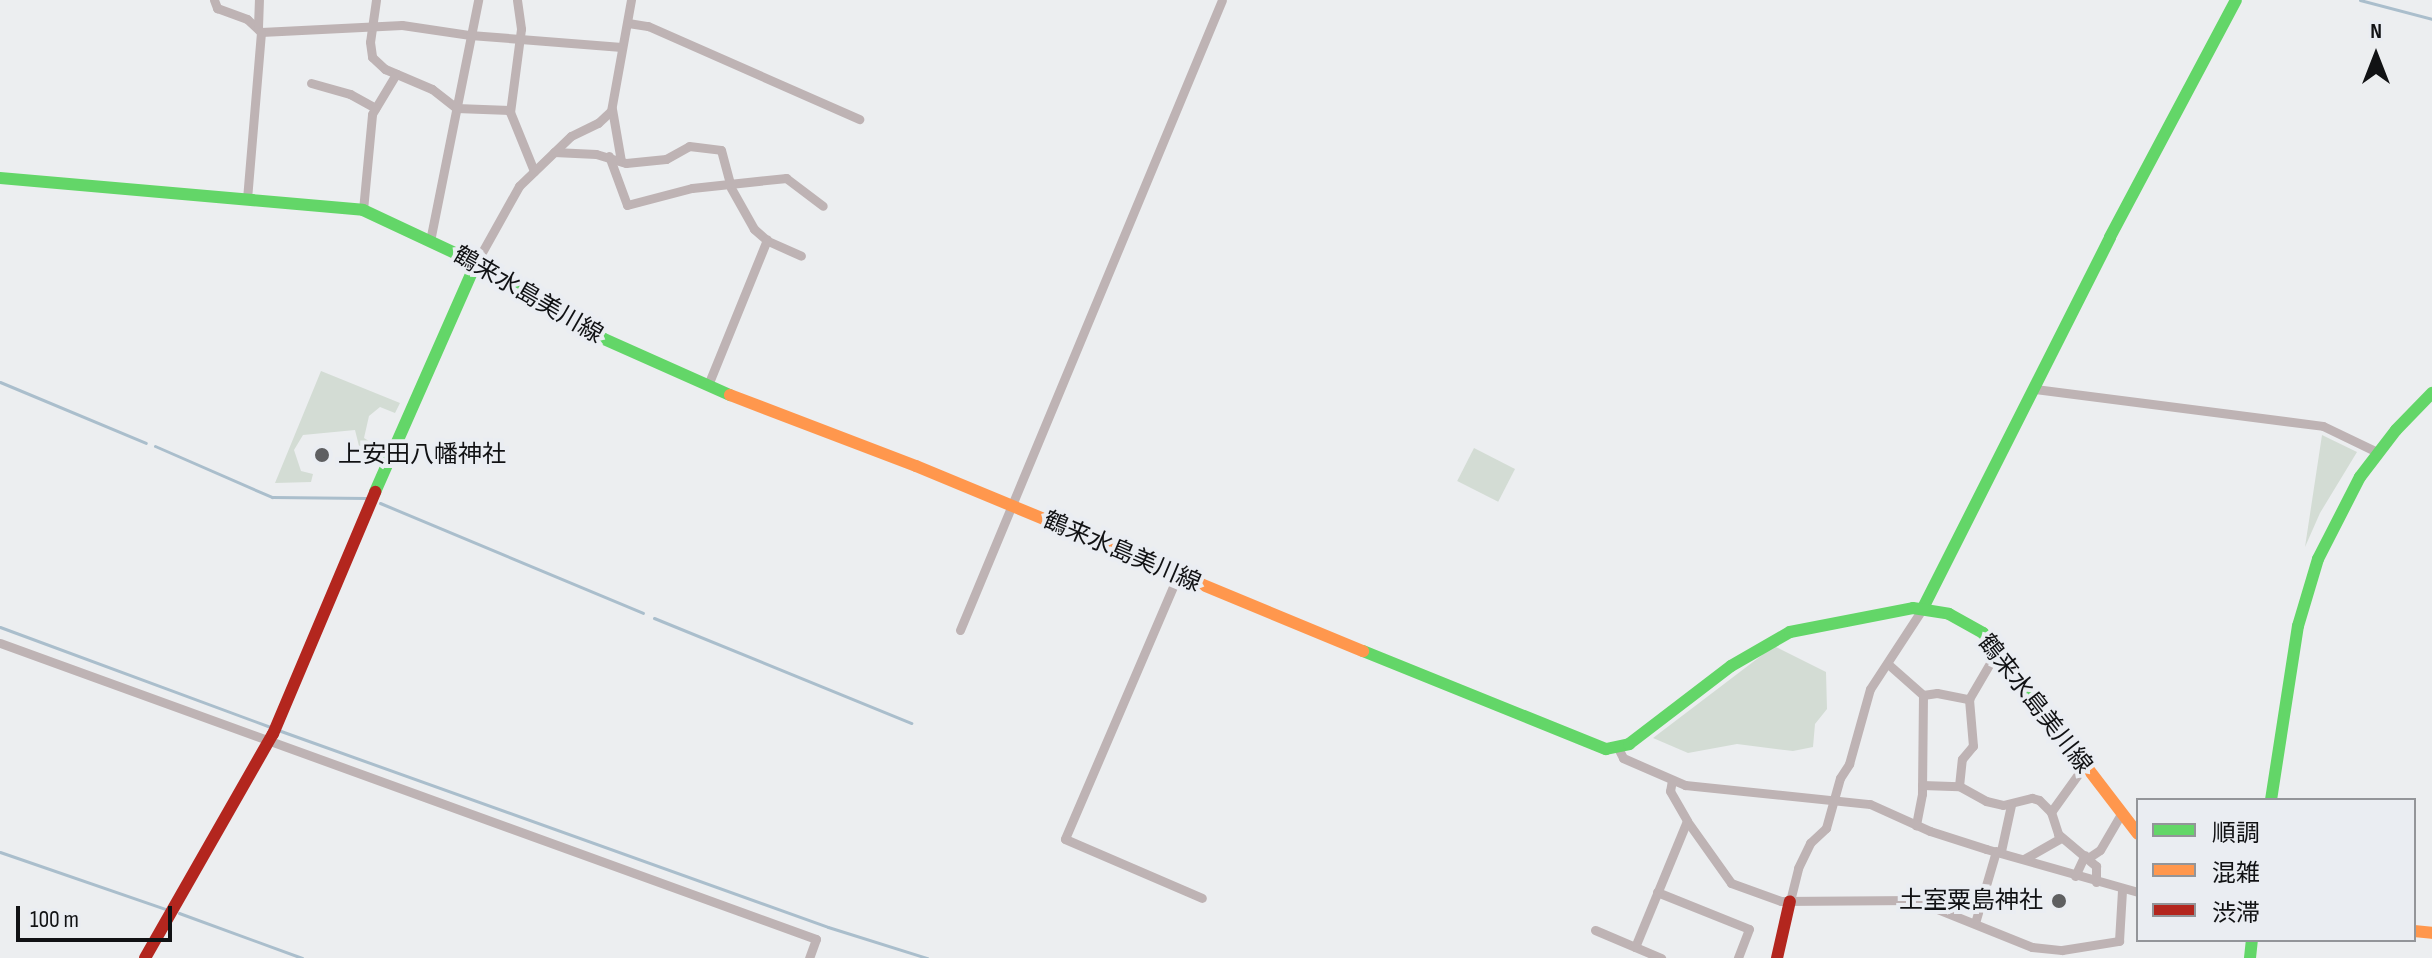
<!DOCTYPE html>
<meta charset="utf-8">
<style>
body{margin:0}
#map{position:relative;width:2432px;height:958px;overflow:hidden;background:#eceef0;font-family:"Sofia Sans Condensed","Noto Sans JP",sans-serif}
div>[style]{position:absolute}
.green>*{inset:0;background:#d3dcd4;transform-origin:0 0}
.stream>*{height:3px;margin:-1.5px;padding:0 1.5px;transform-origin:1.5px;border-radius:1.5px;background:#aabecc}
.street>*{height:9px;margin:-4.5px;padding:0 4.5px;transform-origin:4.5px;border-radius:4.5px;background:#beb3b4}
.fast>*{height:12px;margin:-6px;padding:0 6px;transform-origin:6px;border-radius:6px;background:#63d668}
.slow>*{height:12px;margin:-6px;padding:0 6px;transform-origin:6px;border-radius:6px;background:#ff974d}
.jam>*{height:12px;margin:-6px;padding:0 6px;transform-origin:6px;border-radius:6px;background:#b3261e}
.dots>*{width:22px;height:22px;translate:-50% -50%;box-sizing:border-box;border:4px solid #eaedf2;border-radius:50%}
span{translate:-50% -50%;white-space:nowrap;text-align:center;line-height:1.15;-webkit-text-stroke:8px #eaedf2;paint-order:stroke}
.street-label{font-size:24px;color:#111214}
.poi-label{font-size:24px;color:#111214}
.left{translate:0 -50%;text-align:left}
.right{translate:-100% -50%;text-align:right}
.legend{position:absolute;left:2136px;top:798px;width:280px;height:144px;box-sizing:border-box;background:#eaedf2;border:2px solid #939599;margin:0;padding:10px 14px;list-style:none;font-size:24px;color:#111214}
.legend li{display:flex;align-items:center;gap:16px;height:40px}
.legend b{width:40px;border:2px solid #939599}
.north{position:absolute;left:2336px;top:16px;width:80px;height:80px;-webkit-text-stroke:6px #eaedf2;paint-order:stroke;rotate:0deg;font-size:22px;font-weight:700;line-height:32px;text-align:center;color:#111214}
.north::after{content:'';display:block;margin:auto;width:28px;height:36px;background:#111214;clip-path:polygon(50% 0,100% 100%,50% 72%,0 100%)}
.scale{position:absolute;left:16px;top:906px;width:156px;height:36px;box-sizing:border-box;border:4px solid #111214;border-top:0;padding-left:10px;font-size:24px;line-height:28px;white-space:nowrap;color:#111214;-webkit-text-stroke:6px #eaedf2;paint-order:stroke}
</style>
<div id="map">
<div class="green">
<i style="clip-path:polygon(321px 371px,400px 403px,395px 413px,380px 407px,369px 416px,364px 438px,383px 450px,377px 457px,360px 450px,355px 430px,303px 435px,294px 450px,301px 471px,313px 474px,311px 482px,275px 483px)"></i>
<i style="clip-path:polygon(2322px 435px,2357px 452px,2320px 513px,2305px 547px)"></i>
<i style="left:1474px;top:448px;width:46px;height:37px;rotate:27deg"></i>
<i style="clip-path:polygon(1774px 646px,1826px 672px,1827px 709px,1815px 724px,1813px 747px,1793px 751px,1737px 744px,1688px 753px,1653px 738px)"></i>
</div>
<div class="stream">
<i style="left:2360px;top:0;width:74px;rotate:14.8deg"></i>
<i style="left:0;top:382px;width:158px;rotate:22.7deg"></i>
<i style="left:155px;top:446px;width:128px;rotate:23.6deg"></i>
<i style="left:272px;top:497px;width:94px;rotate:0.6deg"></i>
<i style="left:380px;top:503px;width:285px;rotate:22.7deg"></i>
<i style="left:654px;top:618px;width:278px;rotate:22.2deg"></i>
<i style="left:0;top:627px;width:289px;rotate:20.3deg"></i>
<i style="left:278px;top:730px;width:584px;rotate:19.71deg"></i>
<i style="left:828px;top:927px;width:104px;rotate:17.4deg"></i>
<i style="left:0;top:852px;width:176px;rotate:19deg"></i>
<i style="left:179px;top:913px;width:131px;rotate:20.1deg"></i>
</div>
<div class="street">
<i style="left:214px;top:0;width:9px;rotate:69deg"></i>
<i style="left:217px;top:8px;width:32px;rotate:20deg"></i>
<i style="left:247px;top:19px;width:19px;rotate:43deg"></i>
<i style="left:376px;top:0;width:42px;rotate:98.1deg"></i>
<i style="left:370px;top:42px;width:15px;rotate:82deg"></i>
<i style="left:372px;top:57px;width:18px;rotate:43deg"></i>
<i style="left:385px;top:69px;width:51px;rotate:23.1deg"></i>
<i style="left:432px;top:89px;width:31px;rotate:38deg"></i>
<i style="left:456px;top:108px;width:54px;rotate:2.1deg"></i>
<i style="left:517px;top:0;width:29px;rotate:82deg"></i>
<i style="left:521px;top:29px;width:84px;rotate:97.5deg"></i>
<i style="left:510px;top:112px;width:64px;rotate:67.9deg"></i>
<i style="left:628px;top:23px;width:20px;rotate:9deg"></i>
<i style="left:648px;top:26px;width:231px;rotate:23.8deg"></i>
<i style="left:258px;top:27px;width:27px;rotate:-88deg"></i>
<i style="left:261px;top:32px;width:141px;rotate:-2.8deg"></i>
<i style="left:402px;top:25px;width:69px;rotate:8.4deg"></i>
<i style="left:470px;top:35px;width:152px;rotate:4.5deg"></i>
<i style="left:311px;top:83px;width:41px;rotate:15.8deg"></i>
<i style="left:350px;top:94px;width:29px;rotate:29deg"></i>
<i style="left:612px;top:109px;width:53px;rotate:80.2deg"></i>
<i style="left:554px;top:152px;width:42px;rotate:2.7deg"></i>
<i style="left:596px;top:154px;width:31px;rotate:17deg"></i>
<i style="left:626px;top:163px;width:40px;rotate:-5.7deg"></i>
<i style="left:666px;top:159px;width:26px;rotate:-29deg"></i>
<i style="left:689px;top:146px;width:32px;rotate:7deg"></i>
<i style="left:721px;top:150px;width:39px;rotate:75deg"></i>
<i style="left:731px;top:188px;width:47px;rotate:60.7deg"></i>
<i style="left:754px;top:229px;width:18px;rotate:41deg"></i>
<i style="left:768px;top:241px;width:36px;rotate:24deg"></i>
<i style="left:609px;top:156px;width:52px;rotate:69.8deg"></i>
<i style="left:627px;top:205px;width:67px;rotate:-14.7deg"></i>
<i style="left:692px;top:188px;width:95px;rotate:-6.1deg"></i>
<i style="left:786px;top:178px;width:46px;rotate:37.1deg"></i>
<i style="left:247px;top:199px;width:168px;rotate:-85.2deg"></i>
<i style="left:363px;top:210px;width:96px;rotate:-84.6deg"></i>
<i style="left:372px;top:114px;width:47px;rotate:-59deg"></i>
<i style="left:430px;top:241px;width:246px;rotate:-78.7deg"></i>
<i style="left:476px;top:263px;width:88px;rotate:-60.8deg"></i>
<i style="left:519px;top:186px;width:72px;rotate:-43.9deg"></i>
<i style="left:571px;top:136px;width:30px;rotate:-26deg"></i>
<i style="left:598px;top:123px;width:18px;rotate:-43deg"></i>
<i style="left:611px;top:111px;width:113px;rotate:-79.8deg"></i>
<i style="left:708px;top:385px;width:157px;rotate:-67.9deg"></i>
<i style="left:2035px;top:389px;width:290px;rotate:7.3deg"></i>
<i style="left:2323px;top:426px;width:62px;rotate:25.7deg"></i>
<i style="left:1178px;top:575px;width:287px;rotate:113.2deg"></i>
<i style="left:1065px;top:839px;width:149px;rotate:23.3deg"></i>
<i style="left:960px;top:630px;width:682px;rotate:-67.42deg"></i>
<i style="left:0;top:643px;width:868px;rotate:19.94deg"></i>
<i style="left:816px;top:939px;width:20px;rotate:110deg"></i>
<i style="left:1888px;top:664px;width:47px;rotate:41.5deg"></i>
<i style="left:1923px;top:695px;width:99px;rotate:90.6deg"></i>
<i style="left:1922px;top:794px;width:32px;rotate:101deg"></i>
<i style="left:1923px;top:695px;width:14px;rotate:-8deg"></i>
<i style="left:1937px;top:693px;width:33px;rotate:11deg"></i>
<i style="left:1969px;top:699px;width:56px;rotate:-59.7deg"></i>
<i style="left:1618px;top:748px;width:11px;rotate:63deg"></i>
<i style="left:1623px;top:758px;width:68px;rotate:23.5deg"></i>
<i style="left:1685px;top:785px;width:186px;rotate:5.9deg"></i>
<i style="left:1870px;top:804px;width:66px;rotate:24.2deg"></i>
<i style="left:1930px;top:831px;width:59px;rotate:17.8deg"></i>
<i style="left:1986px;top:849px;width:158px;rotate:15.8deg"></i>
<i style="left:1672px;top:780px;width:11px;rotate:100deg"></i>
<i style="left:1670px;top:791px;width:34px;rotate:60deg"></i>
<i style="left:1687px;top:821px;width:76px;rotate:54.6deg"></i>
<i style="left:1731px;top:883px;width:53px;rotate:19.8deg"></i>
<i style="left:1781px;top:901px;width:134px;rotate:-0.4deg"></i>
<i style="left:1915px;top:900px;width:126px;rotate:21.9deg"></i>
<i style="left:2032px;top:947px;width:30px;rotate:6deg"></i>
<i style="left:2062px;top:950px;width:58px;rotate:-9deg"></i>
<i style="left:2119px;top:941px;width:51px;rotate:-86.6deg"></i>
<i style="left:1922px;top:785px;width:37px;rotate:2deg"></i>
<i style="left:1959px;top:786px;width:31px;rotate:29deg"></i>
<i style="left:1986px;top:801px;width:17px;rotate:13deg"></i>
<i style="left:2003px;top:805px;width:30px;rotate:-14deg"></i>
<i style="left:2032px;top:798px;width:7px;rotate:16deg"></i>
<i style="left:2039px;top:800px;width:17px;rotate:45deg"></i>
<i style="left:2051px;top:812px;width:23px;rotate:72deg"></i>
<i style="left:2058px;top:834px;width:50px;rotate:40.1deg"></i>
<i style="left:2096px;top:866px;width:16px;rotate:90deg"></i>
<i style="left:1959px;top:786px;width:27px;rotate:-84deg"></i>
<i style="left:1962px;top:759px;width:17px;rotate:-50deg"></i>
<i style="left:1973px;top:746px;width:47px;rotate:-94.9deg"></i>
<i style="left:2051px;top:812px;width:57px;rotate:-54.3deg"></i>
<i style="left:2001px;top:851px;width:47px;rotate:-77.7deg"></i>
<i style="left:2088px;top:858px;width:14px;rotate:-34deg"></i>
<i style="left:2100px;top:850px;width:42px;rotate:-59.7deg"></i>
<i style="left:2024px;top:859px;width:43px;rotate:-29.6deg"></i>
<i style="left:2075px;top:876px;width:23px;rotate:-65deg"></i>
<i style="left:1657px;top:892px;width:99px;rotate:21.9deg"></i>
<i style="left:1749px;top:929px;width:31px;rotate:111deg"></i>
<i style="left:1790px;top:901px;width:34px;rotate:-76deg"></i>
<i style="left:1798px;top:868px;width:28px;rotate:-64deg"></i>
<i style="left:1810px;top:843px;width:22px;rotate:-43deg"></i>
<i style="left:1826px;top:828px;width:52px;rotate:-74.4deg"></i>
<i style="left:1840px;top:778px;width:17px;rotate:-57deg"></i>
<i style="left:1849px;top:764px;width:78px;rotate:-74.4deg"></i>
<i style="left:1870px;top:689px;width:97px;rotate:-56.8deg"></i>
<i style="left:1975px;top:923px;width:75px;rotate:-73.7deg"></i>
<i style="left:1595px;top:930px;width:72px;rotate:23deg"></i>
<i style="left:1635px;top:947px;width:136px;rotate:-67.6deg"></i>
</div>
<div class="fast">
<i style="left:0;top:178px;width:364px;rotate:5deg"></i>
<i style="left:363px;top:210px;width:125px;rotate:25.1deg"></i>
<i style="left:476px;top:263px;width:149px;rotate:30.7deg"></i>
<i style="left:604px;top:339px;width:138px;rotate:24deg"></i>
<i style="left:375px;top:492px;width:250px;rotate:-66.2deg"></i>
<i style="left:1923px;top:608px;width:415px;rotate:-63.2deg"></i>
<i style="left:2110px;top:237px;width:268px;rotate:-62deg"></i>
<i style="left:1363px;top:651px;width:262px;rotate:22deg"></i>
<i style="left:1606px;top:749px;width:24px;rotate:-12deg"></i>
<i style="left:1629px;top:744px;width:128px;rotate:-37.4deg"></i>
<i style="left:1731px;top:666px;width:68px;rotate:-30deg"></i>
<i style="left:1790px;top:632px;width:125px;rotate:-11deg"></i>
<i style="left:1913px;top:608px;width:36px;rotate:9deg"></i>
<i style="left:1949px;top:614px;width:39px;rotate:29deg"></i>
<i style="left:1983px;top:633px;width:103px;rotate:52.1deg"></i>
<i style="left:2271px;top:800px;width:176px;rotate:-81.2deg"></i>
<i style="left:2298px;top:626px;width:70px;rotate:-73.4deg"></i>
<i style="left:2318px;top:559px;width:92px;rotate:-62.9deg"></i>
<i style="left:2360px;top:477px;width:59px;rotate:-52.5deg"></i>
<i style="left:2396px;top:430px;width:52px;rotate:-45.8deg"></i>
<i style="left:2250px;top:958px;width:18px;rotate:-84deg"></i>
</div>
<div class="slow">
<i style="left:730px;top:395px;width:199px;rotate:20.9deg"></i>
<i style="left:916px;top:466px;width:484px;rotate:22.5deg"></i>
<i style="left:2046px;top:714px;width:151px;rotate:52.5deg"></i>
<i style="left:2414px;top:931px;width:18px;rotate:6deg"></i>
</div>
<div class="jam">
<i style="left:145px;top:958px;width:258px;rotate:-60.3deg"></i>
<i style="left:273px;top:734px;width:263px;rotate:-67.1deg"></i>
<i style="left:1777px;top:958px;width:58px;rotate:-77.2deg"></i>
</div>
<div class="dots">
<i style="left:322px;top:455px;background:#5e5f61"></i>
<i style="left:2059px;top:901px;background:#5e5f61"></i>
</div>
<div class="street-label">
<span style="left:528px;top:295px;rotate:30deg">鶴来水島美川線</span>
<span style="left:1122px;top:552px;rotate:23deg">鶴来水島美川線</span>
<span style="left:2035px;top:704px;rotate:52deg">鶴来水島美川線</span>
</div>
<div class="poi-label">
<span class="left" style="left:338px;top:455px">上安田八幡神社</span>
<span class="right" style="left:2043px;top:901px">土室粟島神社</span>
</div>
<ul class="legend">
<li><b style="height:10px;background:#63d668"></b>順調</li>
<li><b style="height:10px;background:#ff974d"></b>混雑</li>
<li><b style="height:10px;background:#b3261e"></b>渋滞</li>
</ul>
<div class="north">N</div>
<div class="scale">100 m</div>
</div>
